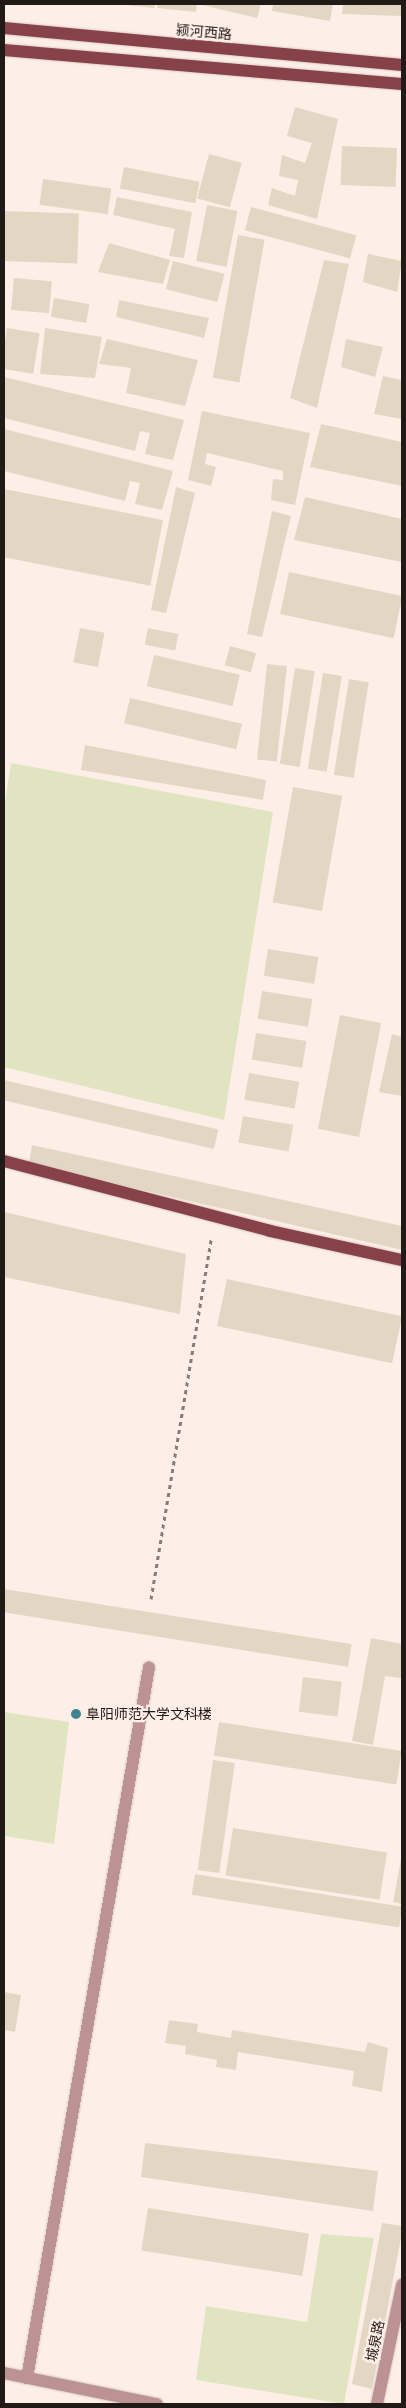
<!DOCTYPE html>
<meta charset="utf-8">
<style>
body{margin:0}
#map{position:relative;width:406px;height:2408px;overflow:hidden;background:#fdefe8;font-family:"Crimson Pro","Noto Sans SC",serif}
div>[style]{position:absolute}
.green>*{inset:0;background:#e0e4c1}
.building>*{inset:0;background:#e3d7c4;transform-origin:0 0}
.path>*{height:3px;margin-top:-1.5px;transform-origin:0;background:repeating-linear-gradient(90deg,#877c77 0 4px,transparent 0 8px)}
.roads{filter:drop-shadow(0 0 1px #dacdc7) drop-shadow(0 0 1px #dacdc7)}
.minor>*{height:12px;margin:-6px;padding:0 6px;transform-origin:6px;border-radius:6px;background:#bc9294}
.major>*{height:12px;margin:-6px;padding:0 6px;transform-origin:6px;border-radius:6px;background:#874149}
.dots>*{width:14px;height:14px;translate:-50% -50%;box-sizing:border-box;border:2px solid #fdefe8;border-radius:50%}
span{translate:-50% -50%;white-space:nowrap;text-align:center;line-height:1.15;-webkit-text-stroke:4.5px #fdefe8;paint-order:stroke}
.street-label{font-size:14px;color:#221a17}
.poi-label{font-size:14px;color:#221a17}
.left{translate:0 -50%;text-align:left}
.frame{position:absolute;inset:0;border:5px solid #221a17;pointer-events:none}
</style>
<div id="map">
<div class="green">
<i style="clip-path:polygon(11px 763px,273px 812px,224px 1120px,4px 1067px,4px 809px)"></i>
<i style="clip-path:polygon(4px 1712px,69px 1722px,54px 1844px,4px 1836px)"></i>
<i style="clip-path:polygon(321px 2234px,374px 2238px,344px 2404px,196px 2380px,206px 2306px,307px 2322px)"></i>
</div>
<div class="building">
<i style="clip-path:polygon(155px 4px,154px 8px,126px 5px,126px 4px)"></i>
<i style="clip-path:polygon(158px 4px,197px 4px,196px 12px,157px 8px)"></i>
<i style="clip-path:polygon(198px 4px,261px 4px,257px 18px)"></i>
<i style="clip-path:polygon(273px 4px,333px 4px,330px 21px,272px 11px)"></i>
<i style="clip-path:polygon(343px 4px,402px 4px,402px 16px,342px 14px)"></i>
<i style="clip-path:polygon(295px 107px,338px 119px,317px 219px,268px 205px,272px 188px,295px 196px,298px 180px,279px 176px,282px 155px,305px 163px,312px 143px,287px 136px)"></i>
<i style="left:342px;top:146px;width:55px;height:39px;rotate:2deg"></i>
<i style="left:209px;top:154px;width:34px;height:46px;rotate:15deg"></i>
<i style="left:124px;top:167px;width:77px;height:22px;rotate:11deg"></i>
<i style="left:43px;top:179px;width:69px;height:26px;rotate:8deg"></i>
<i style="clip-path:polygon(117px 197px,192px 212px,184px 258px,169px 256px,175px 229px,113px 215px)"></i>
<i style="left:207px;top:205px;width:31px;height:57px;rotate:11deg"></i>
<i style="left:251px;top:207px;width:109px;height:24px;rotate:15deg"></i>
<i style="left:4px;top:211px;width:75px;height:50px;rotate:2deg"></i>
<i style="left:238px;top:235px;width:27px;height:145px;rotate:10deg"></i>
<i style="clip-path:polygon(109px 243px,170px 260px,163px 284px,98px 272px)"></i>
<i style="clip-path:polygon(368px 254px,402px 261px,397px 292px,363px 282px)"></i>
<i style="clip-path:polygon(324px 260px,349px 264px,317px 408px,290px 398px)"></i>
<i style="left:173px;top:261px;width:53px;height:29px;rotate:14deg"></i>
<i style="left:14px;top:278px;width:38px;height:32px;rotate:5deg"></i>
<i style="left:54px;top:298px;width:36px;height:19px;rotate:10deg"></i>
<i style="clip-path:polygon(119px 300px,209px 318px,204px 338px,116px 317px)"></i>
<i style="left:7px;top:328px;width:33px;height:41px;rotate:9deg"></i>
<i style="clip-path:polygon(45px 328px,102px 337px,95px 378px,40px 374px)"></i>
<i style="clip-path:polygon(107px 339px,198px 360px,185px 406px,126px 393px,131px 368px,99px 364px)"></i>
<i style="clip-path:polygon(346px 339px,383px 347px,375px 377px,341px 367px)"></i>
<i style="clip-path:polygon(383px 376px,402px 380px,402px 419px,374px 414px)"></i>
<i style="clip-path:polygon(4px 377px,184px 420px,173px 460px,145px 454px,150px 433px,140px 431px,135px 451px,4px 418px)"></i>
<i style="clip-path:polygon(202px 411px,310px 433px,295px 505px,271px 500px,273px 479px,283px 480px,283px 471px,207px 453px,205px 464px,216px 467px,211px 486px,188px 480px)"></i>
<i style="clip-path:polygon(321px 424px,402px 442px,402px 486px,310px 467px)"></i>
<i style="clip-path:polygon(4px 429px,173px 471px,162px 510px,135px 504px,140px 483px,130px 481px,125px 501px,4px 471px)"></i>
<i style="clip-path:polygon(176px 487px,195px 493px,166px 613px,151px 610px)"></i>
<i style="left:4px;top:489px;width:162px;height:67px;rotate:11deg"></i>
<i style="clip-path:polygon(305px 497px,402px 519px,402px 562px,294px 540px)"></i>
<i style="clip-path:polygon(272px 511px,291px 516px,262px 637px,247px 634px)"></i>
<i style="left:289px;top:572px;width:116px;height:43px;rotate:12deg"></i>
<i style="left:80px;top:628px;width:25px;height:35px;rotate:11deg"></i>
<i style="left:148px;top:628px;width:31px;height:17px;rotate:11deg"></i>
<i style="left:230px;top:646px;width:27px;height:20px;rotate:15deg"></i>
<i style="left:154px;top:655px;width:88px;height:32px;rotate:13deg"></i>
<i style="left:267px;top:664px;width:20px;height:96px;rotate:6deg"></i>
<i style="left:295px;top:668px;width:20px;height:97px;rotate:9deg"></i>
<i style="left:323px;top:673px;width:19px;height:97px;rotate:9deg"></i>
<i style="left:349px;top:679px;width:20px;height:97px;rotate:9deg"></i>
<i style="left:130px;top:698px;width:115px;height:26px;rotate:13deg"></i>
<i style="clip-path:polygon(85px 745px,266px 780px,263px 800px,81px 770px)"></i>
<i style="left:293px;top:787px;width:50px;height:117px;rotate:10deg"></i>
<i style="left:268px;top:949px;width:51px;height:27px;rotate:9deg"></i>
<i style="left:262px;top:991px;width:51px;height:28px;rotate:9deg"></i>
<i style="left:340px;top:1015px;width:42px;height:116px;rotate:11deg"></i>
<i style="left:256px;top:1033px;width:51px;height:27px;rotate:9deg"></i>
<i style="clip-path:polygon(392px 1034px,402px 1037px,402px 1096px,379px 1092px)"></i>
<i style="left:249px;top:1073px;width:51px;height:27px;rotate:10deg"></i>
<i style="left:4px;top:1080px;width:220px;height:20px;rotate:13deg"></i>
<i style="left:243px;top:1116px;width:51px;height:27px;rotate:10deg"></i>
<i style="clip-path:polygon(32px 1145px,402px 1226px,402px 1250px,29px 1164px)"></i>
<i style="clip-path:polygon(4px 1212px,186px 1254px,180px 1314px,4px 1277px)"></i>
<i style="left:227px;top:1279px;width:179px;height:48px;rotate:12deg"></i>
<i style="left:4px;top:1589px;width:352px;height:23px;rotate:9deg"></i>
<i style="clip-path:polygon(371px 1638px,402px 1644px,402px 1678px,385px 1676px,373px 1745px,352px 1741px)"></i>
<i style="left:303px;top:1677px;width:39px;height:35px;rotate:7deg"></i>
<i style="left:219px;top:1722px;width:185px;height:34px;rotate:9deg"></i>
<i style="left:213px;top:1760px;width:22px;height:111px;rotate:8deg"></i>
<i style="left:233px;top:1828px;width:156px;height:48px;rotate:9deg"></i>
<i style="clip-path:polygon(402px 1854px,402px 1904px,393px 1902px)"></i>
<i style="left:195px;top:1874px;width:210px;height:21px;rotate:9deg"></i>
<i style="clip-path:polygon(4px 1992px,21px 1995px,15px 2032px,4px 2030px)"></i>
<i style="clip-path:polygon(169px 2020px,198px 2024px,197px 2032px,231px 2038px,232px 2030px,365px 2052px,368px 2042px,388px 2048px,382px 2092px,352px 2086px,354px 2071px,238px 2052px,236px 2070px,216px 2067px,217px 2060px,185px 2054px,186px 2046px,165px 2043px)"></i>
<i style="clip-path:polygon(145px 2143px,378px 2171px,373px 2211px,141px 2177px)"></i>
<i style="left:148px;top:2208px;width:163px;height:43px;rotate:9deg"></i>
<i style="clip-path:polygon(382px 2223px,402px 2226px,402px 2233px,372px 2389px,352px 2384px)"></i>
</div>
<div class="path">
<i style="left:151px;top:1599px;width:365px;rotate:-80.5deg"></i>
</div>
<div class="roads">
<div class="minor">
<i style="left:4px;top:2373px;width:156px;rotate:11.5deg"></i>
<i style="left:27px;top:2378px;width:721px;rotate:-80.26deg"></i>
<i style="left:377px;top:2404px;width:122px;rotate:-78.1deg"></i>
</div>
<div class="major">
<i style="left:4px;top:28px;width:400px;rotate:5.3deg"></i>
<i style="left:4px;top:50px;width:399px;rotate:4.9deg"></i>
<i style="left:4px;top:1161px;width:275px;rotate:14.7deg"></i>
<i style="left:270px;top:1231px;width:135px;rotate:12.4deg"></i>
</div>
</div>
<div class="dots">
<i style="left:76px;top:1714px;background:#3f8590"></i>
</div>
<div class="street-label">
<span style="left:204px;top:32px;rotate:5deg">颍河西路</span>
<span style="left:375px;top:2341px;rotate:-78deg">城泉路</span>
</div>
<div class="poi-label">
<span class="left" style="left:86px;top:1714px">阜阳师范大学文科楼</span>
</div>
<div class="frame"></div>
</div>
